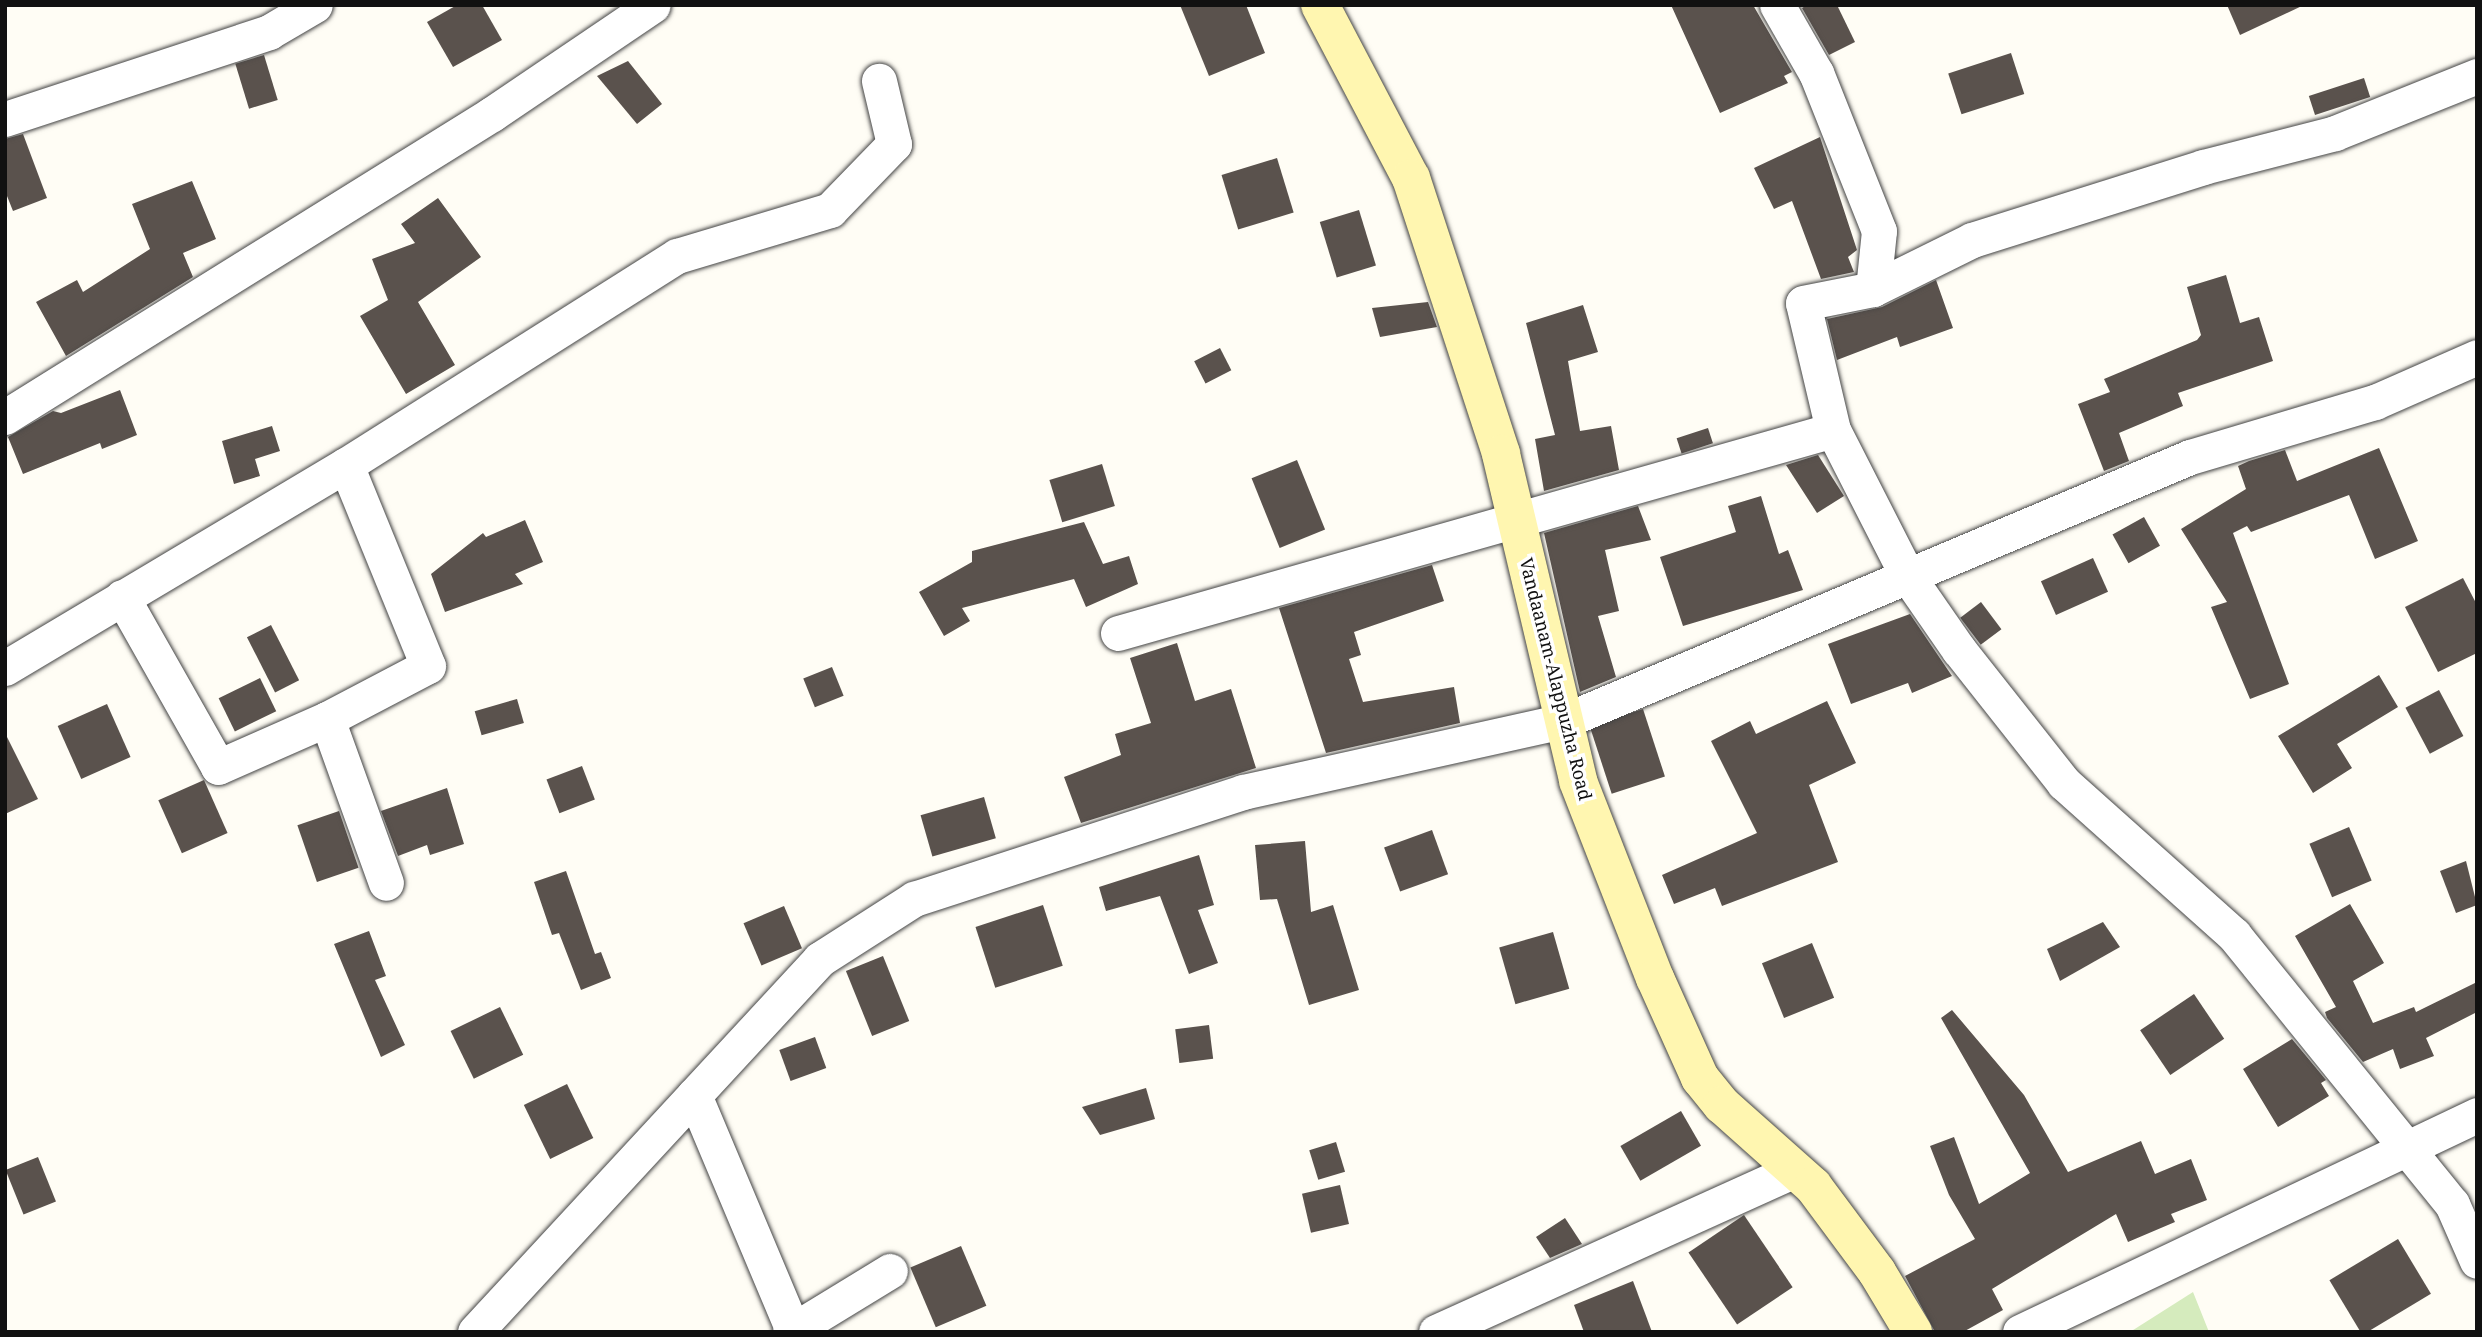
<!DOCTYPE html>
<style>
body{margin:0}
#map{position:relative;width:2482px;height:1337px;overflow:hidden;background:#fffdf5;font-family:"Noto Serif",serif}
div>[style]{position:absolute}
.green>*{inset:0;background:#d5ebbd}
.building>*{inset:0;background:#5a524d;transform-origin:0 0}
.roads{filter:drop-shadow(0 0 2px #444) drop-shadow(0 0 2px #444)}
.minor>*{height:35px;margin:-17.5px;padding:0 17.5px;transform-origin:17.5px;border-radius:17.5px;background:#fff}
.secondary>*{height:38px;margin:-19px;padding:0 19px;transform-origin:19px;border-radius:19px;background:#fff6b0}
span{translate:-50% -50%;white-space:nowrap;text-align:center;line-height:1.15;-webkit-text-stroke:7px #fff;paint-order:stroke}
.street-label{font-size:18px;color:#111}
.frame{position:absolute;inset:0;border:7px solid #111;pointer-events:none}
</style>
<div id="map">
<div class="green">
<i style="clip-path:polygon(2193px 1292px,2209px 1332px,2130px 1332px)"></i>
</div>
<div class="building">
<i style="clip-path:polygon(457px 5px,482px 5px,502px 40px,453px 67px,427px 22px)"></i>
<i style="clip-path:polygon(1180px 5px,1246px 5px,1265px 53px,1209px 76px)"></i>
<i style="clip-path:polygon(1671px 5px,1753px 5px,1792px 72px,1784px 76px,1788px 83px,1720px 113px)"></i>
<i style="clip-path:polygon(1807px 5px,1837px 5px,1855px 42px,1829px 55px,1802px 8px)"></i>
<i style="clip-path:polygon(2227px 5px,2304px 5px,2240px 35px)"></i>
<i style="left:2011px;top:53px;width:43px;height:66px;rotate:72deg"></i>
<i style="left:264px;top:55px;width:47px;height:30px;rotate:73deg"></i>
<i style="clip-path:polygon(628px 61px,662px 104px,637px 124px,597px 76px)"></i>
<i style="left:2364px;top:78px;width:20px;height:58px;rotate:72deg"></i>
<i style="clip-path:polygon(23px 134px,47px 198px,13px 211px,5px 191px,5px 139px)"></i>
<i style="clip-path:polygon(1820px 137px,1857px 250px,1848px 257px,1854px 272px,1821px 279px,1792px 201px,1774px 209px,1754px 168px)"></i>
<i style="left:1277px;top:158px;width:57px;height:58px;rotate:73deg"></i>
<i style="clip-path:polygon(192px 181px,216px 239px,183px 253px,193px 277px,66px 356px,36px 302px,77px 280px,83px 292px,150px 249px,132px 204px)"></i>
<i style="clip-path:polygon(438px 198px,481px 257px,418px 302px,455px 365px,406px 394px,360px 316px,388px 300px,372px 259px,415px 243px,401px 224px)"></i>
<i style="left:1359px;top:210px;width:58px;height:41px;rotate:73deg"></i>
<i style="clip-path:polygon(2226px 275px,2240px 323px,2259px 317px,2273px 361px,2178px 393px,2183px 406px,2119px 433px,2129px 461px,2104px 471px,2078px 404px,2110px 392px,2104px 379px,2197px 340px,2201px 335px,2187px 287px)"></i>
<i style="clip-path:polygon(1936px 280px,1953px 328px,1900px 347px,1897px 337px,1837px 360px,1827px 319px,1882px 307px)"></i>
<i style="clip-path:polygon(1428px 302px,1437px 327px,1380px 337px,1372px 308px)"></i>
<i style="clip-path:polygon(1583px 305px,1598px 352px,1568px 361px,1580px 431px,1611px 426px,1619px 470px,1544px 491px,1535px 439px,1555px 435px,1526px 323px)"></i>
<i style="left:1220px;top:348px;width:25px;height:29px;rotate:63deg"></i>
<i style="clip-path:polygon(120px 390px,137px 435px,102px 449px,100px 443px,23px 474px,8px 437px,53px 411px,61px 413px)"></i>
<i style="clip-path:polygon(272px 426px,280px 451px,255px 459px,260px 476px,234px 484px,222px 441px)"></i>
<i style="left:1708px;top:428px;width:16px;height:33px;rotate:72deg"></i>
<i style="clip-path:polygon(2379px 448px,2418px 541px,2375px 559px,2349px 495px,2251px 532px,2247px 526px,2233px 533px,2289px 684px,2250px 699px,2211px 607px,2227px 602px,2181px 529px,2246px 489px,2238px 466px,2249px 461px,2285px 450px,2297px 481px)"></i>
<i style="clip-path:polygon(1818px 455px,1844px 496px,1817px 513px,1786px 465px)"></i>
<i style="left:1297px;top:460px;width:75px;height:49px;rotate:68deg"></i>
<i style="left:1102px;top:464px;width:44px;height:55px;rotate:73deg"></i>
<i style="clip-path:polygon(1761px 496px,1779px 554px,1788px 550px,1803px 590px,1683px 626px,1660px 557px,1736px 532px,1728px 506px)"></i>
<i style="clip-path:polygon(1638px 506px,1651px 540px,1605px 550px,1619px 611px,1598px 616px,1616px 677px,1580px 692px,1544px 533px)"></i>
<i style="left:2144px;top:517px;width:33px;height:36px;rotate:61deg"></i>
<i style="clip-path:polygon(525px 520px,543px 562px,515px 574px,523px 584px,445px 612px,431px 574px,483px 533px,486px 537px)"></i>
<i style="clip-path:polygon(1084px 522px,1103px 564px,1129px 556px,1138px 584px,1086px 607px,1074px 579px,962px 608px,970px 621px,944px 636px,919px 592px,972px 562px,972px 551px)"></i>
<i style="left:2093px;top:558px;width:37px;height:57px;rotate:66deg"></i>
<i style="clip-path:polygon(1432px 565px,1444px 601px,1354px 632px,1361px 655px,1349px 659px,1363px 702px,1454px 687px,1460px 723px,1326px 753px,1279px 608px)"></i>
<i style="clip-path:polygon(2463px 578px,2477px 605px,2477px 653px,2438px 672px,2405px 607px)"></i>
<i style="left:1981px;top:602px;width:34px;height:26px;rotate:53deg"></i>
<i style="clip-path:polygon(1910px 614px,1952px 676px,1912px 693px,1908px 683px,1851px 704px,1828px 644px)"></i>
<i style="left:271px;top:625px;width:62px;height:27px;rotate:63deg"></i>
<i style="clip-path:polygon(1177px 643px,1195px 701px,1231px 689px,1256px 768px,1081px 823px,1064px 777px,1121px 755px,1115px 734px,1151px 723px,1130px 658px)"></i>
<i style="left:832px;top:667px;width:31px;height:31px;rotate:68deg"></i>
<i style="clip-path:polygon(2379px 675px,2398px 707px,2337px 744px,2352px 768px,2313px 793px,2278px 736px)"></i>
<i style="left:260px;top:678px;width:37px;height:46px;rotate:64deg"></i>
<i style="left:2439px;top:690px;width:52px;height:38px;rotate:62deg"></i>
<i style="left:517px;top:699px;width:25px;height:44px;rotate:74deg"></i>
<i style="clip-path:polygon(1827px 701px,1856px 763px,1809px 785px,1838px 862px,1722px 906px,1715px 888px,1674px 904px,1662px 875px,1757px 833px,1711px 741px,1750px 721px,1756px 734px)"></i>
<i style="left:107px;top:704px;width:58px;height:54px;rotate:66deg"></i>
<i style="left:1643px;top:709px;width:71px;height:56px;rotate:72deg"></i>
<i style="clip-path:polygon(5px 733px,38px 799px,5px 814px)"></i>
<i style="left:582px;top:766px;width:36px;height:38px;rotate:69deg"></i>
<i style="left:204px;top:780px;width:58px;height:50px;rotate:66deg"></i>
<i style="clip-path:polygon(447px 788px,464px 844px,430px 855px,427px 845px,398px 856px,381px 811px)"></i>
<i style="left:984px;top:797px;width:43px;height:66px;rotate:74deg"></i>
<i style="left:339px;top:811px;width:60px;height:44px;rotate:71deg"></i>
<i style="left:2349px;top:827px;width:58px;height:43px;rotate:67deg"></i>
<i style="left:1432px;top:830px;width:47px;height:51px;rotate:70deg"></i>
<i style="clip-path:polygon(1305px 841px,1311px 912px,1333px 905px,1359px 990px,1309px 1005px,1277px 899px,1260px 900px,1255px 845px)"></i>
<i style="clip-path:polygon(1199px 855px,1214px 905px,1198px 910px,1218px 963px,1189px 974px,1160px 896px,1106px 911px,1099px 887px)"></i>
<i style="clip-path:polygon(2466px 861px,2477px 905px,2456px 913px,2440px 871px)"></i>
<i style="clip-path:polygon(566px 871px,595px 954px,601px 952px,611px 978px,581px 990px,559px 933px,552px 935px,534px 882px)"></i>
<i style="clip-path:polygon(2350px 904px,2384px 963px,2353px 981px,2373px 1023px,2414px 1007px,2416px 1012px,2477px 982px,2477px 1012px,2426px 1038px,2434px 1056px,2400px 1069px,2393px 1049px,2363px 1062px,2327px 1018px,2325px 1012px,2336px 1007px,2295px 936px)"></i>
<i style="left:1043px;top:905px;width:64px;height:71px;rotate:72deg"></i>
<i style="left:784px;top:906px;width:46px;height:44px;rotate:67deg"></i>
<i style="clip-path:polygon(2103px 922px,2120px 947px,2060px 981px,2047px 949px)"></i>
<i style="clip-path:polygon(369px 931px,386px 976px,375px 980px,405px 1045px,381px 1057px,334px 944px)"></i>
<i style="left:1553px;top:932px;width:59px;height:56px;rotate:74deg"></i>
<i style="left:1812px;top:943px;width:59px;height:54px;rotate:68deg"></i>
<i style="left:883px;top:956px;width:70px;height:40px;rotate:68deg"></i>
<i style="left:2194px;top:994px;width:54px;height:65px;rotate:56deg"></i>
<i style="left:500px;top:1007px;width:53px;height:55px;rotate:64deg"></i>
<i style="clip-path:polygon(1952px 1010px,2024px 1095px,2068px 1172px,2141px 1141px,2155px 1174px,2191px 1159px,2207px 1200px,2171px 1214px,2175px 1222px,2128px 1242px,2116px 1214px,1992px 1289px,2003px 1310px,1963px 1332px,1935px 1332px,1905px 1276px,1975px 1239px,1949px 1195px,1930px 1146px,1954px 1137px,1979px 1204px,2030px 1173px,1941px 1018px)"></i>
<i style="left:1209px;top:1025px;width:34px;height:34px;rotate:83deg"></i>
<i style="left:815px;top:1037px;width:33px;height:38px;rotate:70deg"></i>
<i style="clip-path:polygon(2292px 1039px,2326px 1080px,2321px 1083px,2329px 1096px,2278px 1127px,2243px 1069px)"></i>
<i style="left:567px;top:1084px;width:60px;height:48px;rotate:64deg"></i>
<i style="clip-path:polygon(1146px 1088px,1155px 1119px,1100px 1135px,1082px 1107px)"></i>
<i style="left:1681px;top:1111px;width:40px;height:70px;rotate:60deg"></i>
<i style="left:1336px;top:1142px;width:31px;height:28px;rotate:73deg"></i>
<i style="left:38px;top:1157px;width:48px;height:35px;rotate:68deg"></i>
<i style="left:1340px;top:1185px;width:40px;height:39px;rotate:77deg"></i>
<i style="left:1744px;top:1215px;width:87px;height:67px;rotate:56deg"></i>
<i style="clip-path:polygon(1565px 1218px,1582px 1244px,1550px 1258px,1536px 1237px)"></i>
<i style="left:2398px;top:1239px;width:64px;height:80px;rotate:59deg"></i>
<i style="left:961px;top:1246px;width:65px;height:55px;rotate:67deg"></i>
<i style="clip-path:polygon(1633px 1281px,1652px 1332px,1584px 1332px,1574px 1305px)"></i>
</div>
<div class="roads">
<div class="minor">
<i style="left:5px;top:119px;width:278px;rotate:-18.2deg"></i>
<i style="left:269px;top:32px;width:53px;rotate:-30.4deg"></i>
<i style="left:1873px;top:289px;width:110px;rotate:-26.3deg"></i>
<i style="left:1972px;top:240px;width:242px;rotate:-17.5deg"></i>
<i style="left:2203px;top:167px;width:136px;rotate:-14.4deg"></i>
<i style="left:2335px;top:133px;width:153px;rotate:-21.9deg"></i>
<i style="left:5px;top:417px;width:574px;rotate:-31.89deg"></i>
<i style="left:492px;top:114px;width:194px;rotate:-34.1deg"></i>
<i style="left:1833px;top:430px;width:163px;rotate:63deg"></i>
<i style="left:1907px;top:575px;width:91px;rotate:55.3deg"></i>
<i style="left:1959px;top:650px;width:169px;rotate:51.7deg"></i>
<i style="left:2064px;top:783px;width:228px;rotate:41.8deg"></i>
<i style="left:2234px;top:935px;width:346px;rotate:51deg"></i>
<i style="left:2452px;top:1204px;width:62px;rotate:66.3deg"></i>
<i style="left:122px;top:597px;width:195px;rotate:60.5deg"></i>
<i style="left:218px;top:767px;width:119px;rotate:-23.8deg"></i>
<i style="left:327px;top:719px;width:174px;rotate:70.2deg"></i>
<i style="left:1118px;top:633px;width:743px;rotate:-15.85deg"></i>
<i style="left:1833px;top:430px;width:130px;rotate:-103.3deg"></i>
<i style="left:1803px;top:303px;width:71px;rotate:-11.3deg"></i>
<i style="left:1873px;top:289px;width:58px;rotate:-84.1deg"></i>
<i style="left:1879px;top:231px;width:170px;rotate:-111.7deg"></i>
<i style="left:1816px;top:73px;width:78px;rotate:-119.8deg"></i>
<i style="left:5px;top:668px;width:397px;rotate:-30.8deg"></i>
<i style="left:346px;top:465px;width:391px;rotate:-32.3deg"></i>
<i style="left:677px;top:256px;width:160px;rotate:-16.7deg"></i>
<i style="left:830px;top:210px;width:92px;rotate:-45.9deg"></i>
<i style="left:894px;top:144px;width:65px;rotate:-103.4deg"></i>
<i style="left:327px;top:719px;width:114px;rotate:-27.7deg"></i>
<i style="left:428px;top:666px;width:217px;rotate:-112.2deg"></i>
<i style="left:694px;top:1095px;width:255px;rotate:67.2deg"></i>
<i style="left:475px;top:1332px;width:508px;rotate:-47.23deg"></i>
<i style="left:820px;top:959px;width:112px;rotate:-32.6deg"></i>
<i style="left:914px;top:899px;width:346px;rotate:-18deg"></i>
<i style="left:1243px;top:792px;width:329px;rotate:-12.5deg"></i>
<i style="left:1564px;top:721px;width:679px;rotate:-22.87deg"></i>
<i style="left:2190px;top:457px;width:193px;rotate:-16.6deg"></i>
<i style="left:2375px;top:402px;width:111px;rotate:-23.8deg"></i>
<i style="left:790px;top:1332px;width:117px;rotate:-31.4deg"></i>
<i style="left:1436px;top:1332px;width:393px;rotate:-24.3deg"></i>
<i style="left:2020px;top:1332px;width:506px;rotate:-25.4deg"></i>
</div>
<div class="secondary">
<i style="left:1320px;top:5px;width:195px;rotate:62.3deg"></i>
<i style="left:1411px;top:178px;width:290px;rotate:71.9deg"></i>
<i style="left:1501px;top:454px;width:336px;rotate:76.7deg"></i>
<i style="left:1578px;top:781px;width:212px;rotate:68.7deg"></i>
<i style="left:1655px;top:978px;width:110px;rotate:65.8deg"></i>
<i style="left:1700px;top:1078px;width:35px;rotate:51deg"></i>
<i style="left:1722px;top:1105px;width:122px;rotate:41.7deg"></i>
<i style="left:1813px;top:1186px;width:107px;rotate:53.3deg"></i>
<i style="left:1877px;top:1272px;width:70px;rotate:59deg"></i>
</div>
</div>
<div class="street-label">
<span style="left:1556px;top:679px;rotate:76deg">Vandaanam-Alappuzha Road</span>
</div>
<div class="frame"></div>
</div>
